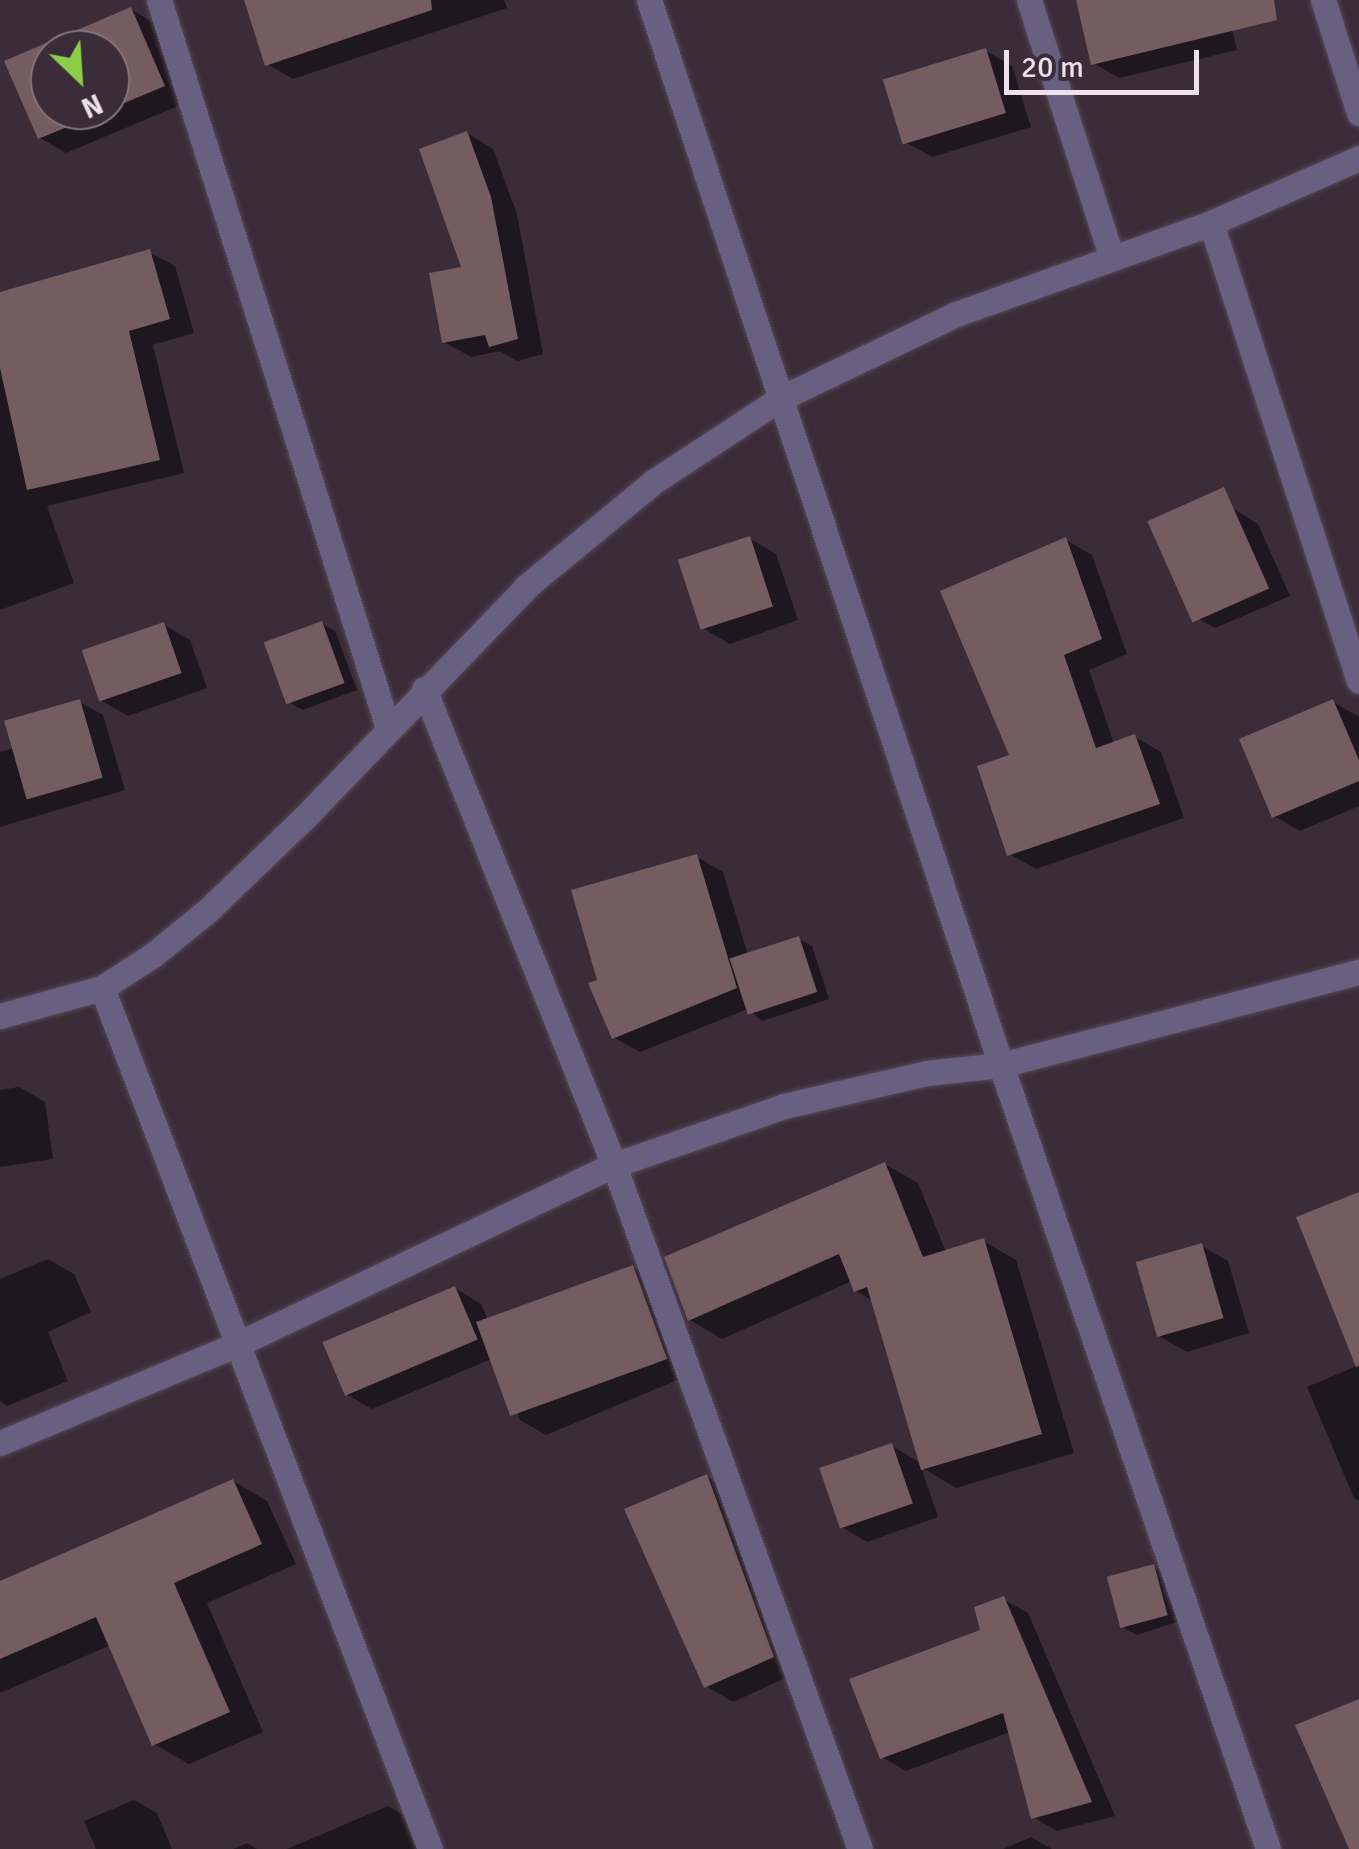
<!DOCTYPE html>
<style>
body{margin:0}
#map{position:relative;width:1359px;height:1849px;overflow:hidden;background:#3b2c3a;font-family:Signika,sans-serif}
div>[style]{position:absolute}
.shadow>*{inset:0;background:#0007}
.building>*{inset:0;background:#745c61;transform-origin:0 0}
.roads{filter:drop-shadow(0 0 2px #574956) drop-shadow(0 0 2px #574956)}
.minor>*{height:25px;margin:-12.5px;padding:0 12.5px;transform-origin:12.5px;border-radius:12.5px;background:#686080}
span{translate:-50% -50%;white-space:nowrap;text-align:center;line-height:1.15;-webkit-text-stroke:8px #3b2c3a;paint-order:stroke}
.north{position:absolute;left:30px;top:30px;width:100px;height:100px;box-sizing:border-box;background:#3b2c3a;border:2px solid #827581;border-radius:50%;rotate:155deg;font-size:28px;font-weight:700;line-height:40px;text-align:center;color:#ede2eb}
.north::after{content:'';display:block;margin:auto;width:35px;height:45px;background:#8bce46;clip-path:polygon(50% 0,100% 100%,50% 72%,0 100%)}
.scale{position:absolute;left:1004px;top:50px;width:195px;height:45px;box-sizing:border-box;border:5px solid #ede2eb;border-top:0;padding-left:12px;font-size:30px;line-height:35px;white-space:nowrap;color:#ede2eb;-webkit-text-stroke:8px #3b2c3a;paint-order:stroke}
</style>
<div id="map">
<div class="shadow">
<i style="clip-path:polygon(246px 0,504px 0,507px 8px,293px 79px,267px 64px)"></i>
<i style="clip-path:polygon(1078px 0,1225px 0,1237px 50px,1119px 78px,1093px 63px)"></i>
<i style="clip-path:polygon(evenodd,131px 9px,157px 25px,190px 101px,66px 153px,40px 138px,7px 62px,131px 9px,50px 50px,110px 50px,110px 110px,50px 110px,50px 50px)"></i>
<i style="clip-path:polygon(986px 51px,1012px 66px,1031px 127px,932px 157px,905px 142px)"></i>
<i style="clip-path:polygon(467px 133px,493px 149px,517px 214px,543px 354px,517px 361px,500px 351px,471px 357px,444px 342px,464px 269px)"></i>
<i style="clip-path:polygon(149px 252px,175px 266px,194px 333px,153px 345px,184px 473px,47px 506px,74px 583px,0 610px,0 307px)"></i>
<i style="clip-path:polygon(1232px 508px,1258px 524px,1290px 596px,1215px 628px,1188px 613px)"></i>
<i style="clip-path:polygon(749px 538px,776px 554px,798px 620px,730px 644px,704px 629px)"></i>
<i style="clip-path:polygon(1066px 540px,1092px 555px,1127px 654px,1089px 670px,1114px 744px,1135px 737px,1161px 752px,1184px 818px,1036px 869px,1009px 854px,1012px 757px)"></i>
<i style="clip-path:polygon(322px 624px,335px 631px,357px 690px,303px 710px,290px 703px)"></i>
<i style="clip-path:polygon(164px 625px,190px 640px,207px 688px,128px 716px,102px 701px)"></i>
<i style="clip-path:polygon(80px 702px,103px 715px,125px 790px,0 827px,0 752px,14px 748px)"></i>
<i style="clip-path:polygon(1333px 702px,1359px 717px,1359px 806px,1300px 831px,1274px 816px)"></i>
<i style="clip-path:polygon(697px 857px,723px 872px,748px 955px,799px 939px,812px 946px,829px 999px,762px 1021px,748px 1009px,640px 1052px,613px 1037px)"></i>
<i style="clip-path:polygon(19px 1087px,45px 1102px,53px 1159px,0 1167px,0 1090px)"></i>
<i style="clip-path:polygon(885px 1164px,918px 1183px,946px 1252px,983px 1241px,1016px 1260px,1074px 1453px,956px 1488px,921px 1467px,938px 1517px,867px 1542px,840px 1526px,892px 1446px,921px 1463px,873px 1301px,856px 1291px,852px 1281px,722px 1339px,690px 1320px)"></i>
<i style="clip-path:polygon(1202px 1246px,1228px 1261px,1249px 1333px,1187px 1352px,1160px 1337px)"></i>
<i style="clip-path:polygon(48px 1259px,74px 1274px,91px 1312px,48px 1332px,68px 1381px,7px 1406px,0 1401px,0 1279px)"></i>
<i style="clip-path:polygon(632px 1267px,659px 1283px,692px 1374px,546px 1435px,520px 1420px,494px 1358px,372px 1409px,346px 1394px,455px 1288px,481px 1304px,491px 1327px)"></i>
<i style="clip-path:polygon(1359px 1365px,1359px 1501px,1354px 1498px,1307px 1387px)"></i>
<i style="clip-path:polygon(707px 1477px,733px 1492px,799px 1672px,733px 1702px,706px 1686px)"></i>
<i style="clip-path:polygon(233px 1481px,267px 1501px,296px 1564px,207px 1603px,263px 1732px,189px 1764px,154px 1744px,111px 1645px,0 1693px,0 1584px)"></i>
<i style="clip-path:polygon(1154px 1567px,1166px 1574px,1180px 1621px,1137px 1635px,1124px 1628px)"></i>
<i style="clip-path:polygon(1003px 1599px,1028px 1613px,1115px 1816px,1057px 1831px,1033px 1817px,1010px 1732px,906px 1771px,882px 1757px,983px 1631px)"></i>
<i style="clip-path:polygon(134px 1800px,157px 1813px,172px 1849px,96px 1849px,84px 1821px)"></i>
<i style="clip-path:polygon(388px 1806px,411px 1819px,424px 1849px,287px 1849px)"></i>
<i style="clip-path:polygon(1031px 1837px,1052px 1849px,1003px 1849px)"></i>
<i style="clip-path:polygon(247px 1843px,257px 1849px,233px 1849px)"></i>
</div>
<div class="building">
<i style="clip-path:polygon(244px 0,431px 0,432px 10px,265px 66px)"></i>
<i style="clip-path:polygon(1076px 0,1274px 0,1277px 20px,1091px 65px)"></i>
<i style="clip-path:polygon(131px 7px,165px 86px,110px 109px,110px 50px,50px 50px,50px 110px,108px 110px,38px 139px,4px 61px)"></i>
<i style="left:986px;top:48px;width:68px;height:108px;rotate:73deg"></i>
<i style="clip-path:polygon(467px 131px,491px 197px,518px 339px,489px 347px,485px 335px,442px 343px,429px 273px,461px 267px,419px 149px)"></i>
<i style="clip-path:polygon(150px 249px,170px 319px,129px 331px,160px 460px,27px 490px,0 368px,0 292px)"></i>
<i style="left:1224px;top:487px;width:111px;height:84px;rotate:66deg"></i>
<i style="left:750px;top:536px;width:74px;height:76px;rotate:72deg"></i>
<i style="clip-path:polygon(1066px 537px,1102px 639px,1064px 655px,1096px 748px,1135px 734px,1160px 804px,1007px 856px,977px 766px,1009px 755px,940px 591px)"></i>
<i style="left:322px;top:621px;width:66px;height:62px;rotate:70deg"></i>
<i style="left:164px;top:622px;width:54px;height:87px;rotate:71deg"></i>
<i style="left:80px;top:699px;width:82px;height:79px;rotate:74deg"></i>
<i style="clip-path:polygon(1333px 699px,1359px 760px,1359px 781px,1272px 818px,1239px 739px)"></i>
<i style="clip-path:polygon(697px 854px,737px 988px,612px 1039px,588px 983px,597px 980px,571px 890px)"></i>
<i style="left:799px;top:936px;width:59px;height:73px;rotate:72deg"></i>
<i style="clip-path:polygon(885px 1162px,923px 1257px,984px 1238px,1042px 1434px,921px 1470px,867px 1287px,854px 1292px,839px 1254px,688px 1321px,664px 1257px)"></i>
<i style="clip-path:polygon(1359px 1192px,1359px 1366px,1356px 1367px,1296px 1217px)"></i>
<i style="left:1202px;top:1243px;width:78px;height:69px;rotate:74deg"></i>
<i style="left:633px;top:1265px;width:100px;height:167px;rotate:70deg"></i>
<i style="left:455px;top:1286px;width:58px;height:144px;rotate:67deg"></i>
<i style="left:892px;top:1443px;width:64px;height:77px;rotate:71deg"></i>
<i style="clip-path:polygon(707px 1474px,774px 1657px,704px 1688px,624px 1509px)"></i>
<i style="clip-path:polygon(233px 1479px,262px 1544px,174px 1583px,230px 1712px,152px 1746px,96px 1617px,0 1659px,0 1581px)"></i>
<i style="left:1154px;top:1564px;width:53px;height:49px;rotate:75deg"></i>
<i style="clip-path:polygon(1004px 1596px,1092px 1802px,1031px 1819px,1003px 1713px,880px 1759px,849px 1679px,980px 1630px,974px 1607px)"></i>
<i style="clip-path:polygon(1359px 1699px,1359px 1849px,1349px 1849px,1295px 1725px)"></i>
</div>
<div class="roads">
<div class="minor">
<i style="left:159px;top:0;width:763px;rotate:72.54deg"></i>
<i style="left:649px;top:0;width:1122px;rotate:71.71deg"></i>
<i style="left:1001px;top:1065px;width:828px;rotate:71.19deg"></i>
<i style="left:1029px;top:0;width:269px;rotate:72.2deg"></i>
<i style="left:1323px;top:0;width:119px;rotate:72.3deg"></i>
<i style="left:1211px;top:223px;width:481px;rotate:72.1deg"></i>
<i style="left:424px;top:689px;width:513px;rotate:68.24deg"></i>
<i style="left:614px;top:1165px;width:727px;rotate:70.22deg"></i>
<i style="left:102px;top:988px;width:921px;rotate:69.15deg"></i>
<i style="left:0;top:1016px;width:106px;rotate:-15.4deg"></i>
<i style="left:102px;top:988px;width:61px;rotate:-32.9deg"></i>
<i style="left:153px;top:955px;width:70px;rotate:-39.2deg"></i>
<i style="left:207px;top:911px;width:134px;rotate:-43.8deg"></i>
<i style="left:304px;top:818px;width:322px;rotate:-46.1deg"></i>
<i style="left:527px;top:586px;width:163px;rotate:-39.5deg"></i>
<i style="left:653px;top:482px;width:153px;rotate:-33.3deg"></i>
<i style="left:781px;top:398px;width:194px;rotate:-25.6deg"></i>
<i style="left:956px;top:314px;width:271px;rotate:-19.6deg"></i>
<i style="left:1211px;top:223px;width:162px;rotate:-23.7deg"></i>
<i style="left:0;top:1443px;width:260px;rotate:-22.6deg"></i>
<i style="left:240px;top:1343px;width:414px;rotate:-25.5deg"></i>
<i style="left:614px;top:1165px;width:180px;rotate:-19.1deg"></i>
<i style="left:784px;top:1106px;width:147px;rotate:-13deg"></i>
<i style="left:927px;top:1073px;width:74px;rotate:-6.2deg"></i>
<i style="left:1001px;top:1065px;width:370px;rotate:-14.6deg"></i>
</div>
</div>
<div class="north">N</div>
<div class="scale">20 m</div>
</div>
